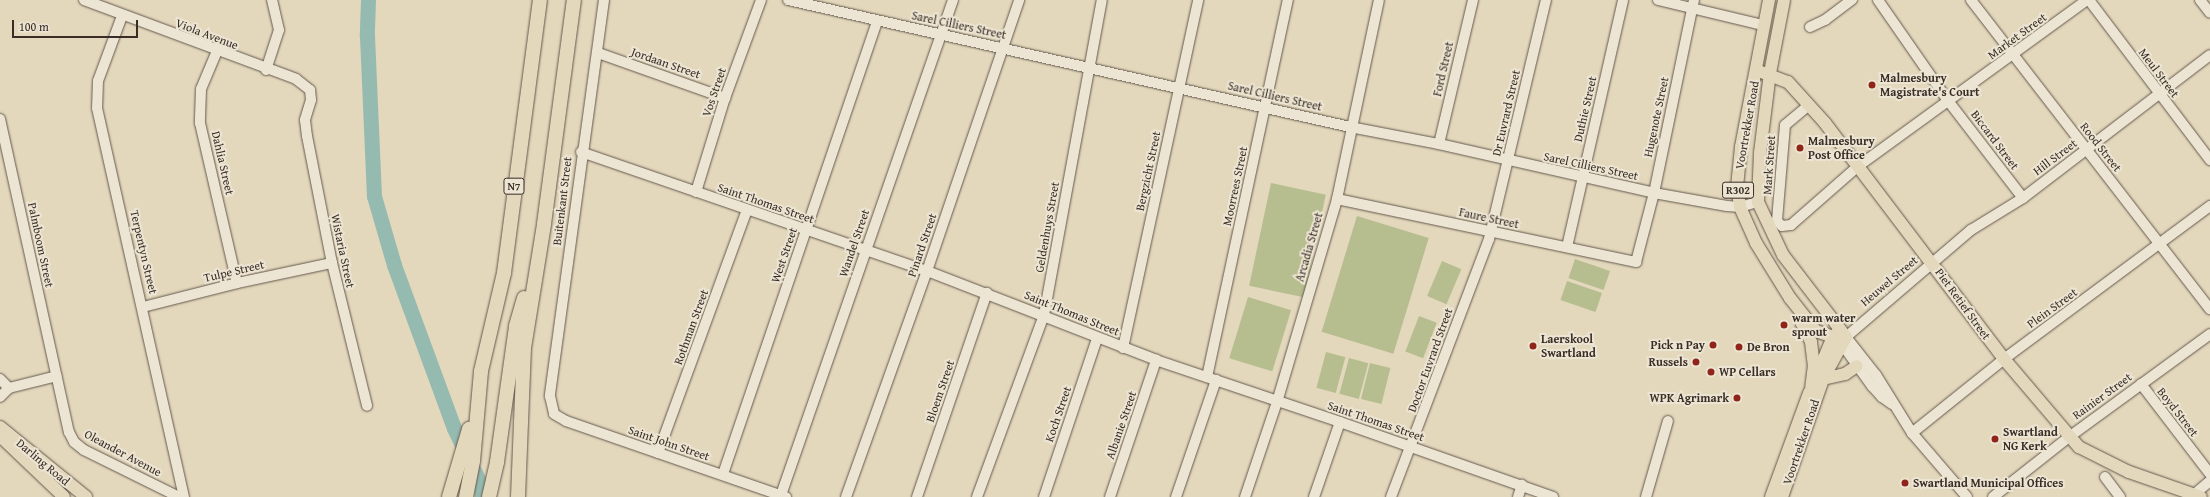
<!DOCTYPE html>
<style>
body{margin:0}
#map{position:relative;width:2210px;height:497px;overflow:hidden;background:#e3d7bc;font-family:"Gentium Book Plus",serif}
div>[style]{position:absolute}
.green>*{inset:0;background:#b6bd8f;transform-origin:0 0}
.river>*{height:15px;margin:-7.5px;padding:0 7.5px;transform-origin:7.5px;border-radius:7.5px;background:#95bab0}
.roads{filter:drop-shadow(0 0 1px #64584c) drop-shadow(0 0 1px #64584c)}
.minor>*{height:10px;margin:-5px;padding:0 5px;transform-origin:5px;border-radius:5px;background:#ede5d3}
.major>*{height:12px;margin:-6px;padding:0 6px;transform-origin:6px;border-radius:6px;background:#e3d7bc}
.highway>*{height:14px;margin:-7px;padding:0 7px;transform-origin:7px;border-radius:7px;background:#e3d7bc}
.dots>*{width:11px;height:11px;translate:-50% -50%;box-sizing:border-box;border:2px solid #ede5d3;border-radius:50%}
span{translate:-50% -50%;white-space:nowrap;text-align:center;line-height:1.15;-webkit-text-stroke:4px #ede5d3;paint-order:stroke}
.shield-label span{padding:1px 3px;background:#ede5d3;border:1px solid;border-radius:3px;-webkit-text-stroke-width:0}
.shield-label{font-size:11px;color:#392d26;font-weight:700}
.street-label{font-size:12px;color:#392d26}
.poi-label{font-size:12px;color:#392d26;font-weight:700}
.left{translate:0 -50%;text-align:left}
.right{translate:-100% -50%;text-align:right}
.scale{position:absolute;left:12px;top:20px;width:126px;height:18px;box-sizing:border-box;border:2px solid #392d26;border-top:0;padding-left:5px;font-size:12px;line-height:14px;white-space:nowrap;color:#392d26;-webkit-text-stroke:3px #ede5d3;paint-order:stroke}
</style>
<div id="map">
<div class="green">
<i style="left:1271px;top:183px;width:56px;height:105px;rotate:12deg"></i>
<i style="left:1357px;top:216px;width:75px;height:121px;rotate:17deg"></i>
<i style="left:1575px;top:259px;width:37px;height:20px;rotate:19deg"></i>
<i style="left:1442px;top:261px;width:21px;height:38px;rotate:23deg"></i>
<i style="left:1567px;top:281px;width:37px;height:20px;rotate:19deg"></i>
<i style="left:1248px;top:297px;width:45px;height:64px;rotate:17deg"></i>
<i style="left:1419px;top:316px;width:19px;height:38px;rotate:21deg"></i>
<i style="left:1326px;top:352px;width:20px;height:37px;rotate:15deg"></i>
<i style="left:1349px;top:358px;width:20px;height:37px;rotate:15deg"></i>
<i style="left:1370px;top:363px;width:21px;height:37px;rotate:14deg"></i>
</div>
<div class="river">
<i style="left:368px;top:0;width:36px;rotate:92deg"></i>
<i style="left:367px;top:36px;width:160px;rotate:87.5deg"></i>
<i style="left:374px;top:196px;width:72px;rotate:73.8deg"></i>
<i style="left:394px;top:265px;width:174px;rotate:69.8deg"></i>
<i style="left:454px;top:428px;width:61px;rotate:64.7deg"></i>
<i style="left:480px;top:483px;width:14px;rotate:82deg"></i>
</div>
<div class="roads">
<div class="minor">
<i style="left:84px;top:0;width:226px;rotate:20.4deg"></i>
<i style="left:296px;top:79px;width:18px;rotate:38deg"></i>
<i style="left:310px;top:90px;width:10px;rotate:84deg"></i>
<i style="left:311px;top:100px;width:21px;rotate:107deg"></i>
<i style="left:305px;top:120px;width:16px;rotate:83deg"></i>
<i style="left:307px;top:136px;width:129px;rotate:78.9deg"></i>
<i style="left:332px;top:263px;width:147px;rotate:76.2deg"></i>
<i style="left:604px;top:0;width:400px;rotate:97.8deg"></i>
<i style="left:550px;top:396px;width:18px;rotate:77deg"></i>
<i style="left:554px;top:414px;width:14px;rotate:30deg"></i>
<i style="left:566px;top:421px;width:233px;rotate:19.1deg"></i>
<i style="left:788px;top:0;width:576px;rotate:12.73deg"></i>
<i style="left:1350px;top:127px;width:91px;rotate:10.8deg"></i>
<i style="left:1439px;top:144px;width:221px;rotate:12.8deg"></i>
<i style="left:1654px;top:193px;width:74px;rotate:10.1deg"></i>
<i style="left:1727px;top:206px;width:13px;rotate:4deg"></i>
<i style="left:1740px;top:207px;width:19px;rotate:-16deg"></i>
<i style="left:1658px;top:0;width:108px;rotate:13.4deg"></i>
<i style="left:1878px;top:0;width:124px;rotate:55.2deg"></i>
<i style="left:1949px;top:102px;width:121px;rotate:52.4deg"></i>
<i style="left:1971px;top:0;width:391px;rotate:52.3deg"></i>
<i style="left:2089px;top:0;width:201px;rotate:52.9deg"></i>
<i style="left:2200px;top:0;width:16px;rotate:52deg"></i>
<i style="left:122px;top:16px;width:69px;rotate:110.3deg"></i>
<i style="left:98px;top:81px;width:27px;rotate:92deg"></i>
<i style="left:97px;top:108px;width:399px;rotate:77.4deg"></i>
<i style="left:1810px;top:27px;width:17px;rotate:-25deg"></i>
<i style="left:1825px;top:20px;width:34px;rotate:-37deg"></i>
<i style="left:217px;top:51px;width:41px;rotate:112.8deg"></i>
<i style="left:201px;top:89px;width:34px;rotate:92deg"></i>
<i style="left:200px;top:123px;width:164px;rotate:77deg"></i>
<i style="left:598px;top:53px;width:135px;rotate:19.5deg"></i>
<i style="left:266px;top:70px;width:42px;rotate:-72deg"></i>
<i style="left:279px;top:30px;width:31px;rotate:-103deg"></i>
<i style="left:1809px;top:105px;width:31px;rotate:140deg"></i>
<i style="left:1785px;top:125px;width:96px;rotate:94.8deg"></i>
<i style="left:1777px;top:221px;width:7px;rotate:45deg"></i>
<i style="left:1782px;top:226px;width:9px;rotate:-6deg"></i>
<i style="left:1791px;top:225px;width:88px;rotate:-41.3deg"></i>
<i style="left:1857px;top:167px;width:284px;rotate:-36deg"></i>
<i style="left:0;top:119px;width:321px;rotate:77.6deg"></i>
<i style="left:69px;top:432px;width:11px;rotate:63deg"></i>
<i style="left:74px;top:442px;width:13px;rotate:39deg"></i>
<i style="left:84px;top:450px;width:106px;rotate:26.3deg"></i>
<i style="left:1439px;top:144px;width:148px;rotate:-76.7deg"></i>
<i style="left:581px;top:152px;width:366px;rotate:19deg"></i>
<i style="left:927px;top:271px;width:246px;rotate:21.2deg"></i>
<i style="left:1156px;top:360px;width:194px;rotate:18.6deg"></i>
<i style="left:1340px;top:422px;width:226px;rotate:19.4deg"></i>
<i style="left:696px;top:192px;width:98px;rotate:-72.9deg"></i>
<i style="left:725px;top:98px;width:104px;rotate:-69.8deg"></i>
<i style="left:1337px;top:199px;width:306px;rotate:11.9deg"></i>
<i style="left:1636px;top:262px;width:71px;rotate:-75.4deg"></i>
<i style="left:1654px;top:193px;width:197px;rotate:-78.3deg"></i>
<i style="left:1567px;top:247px;width:253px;rotate:-77.2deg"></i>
<i style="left:143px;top:307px;width:97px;rotate:-14.3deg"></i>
<i style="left:237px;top:283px;width:97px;rotate:-11.9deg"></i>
<i style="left:1842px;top:344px;width:52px;rotate:54.5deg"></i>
<i style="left:1872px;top:386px;width:15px;rotate:48deg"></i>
<i style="left:1882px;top:397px;width:12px;rotate:35deg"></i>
<i style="left:1123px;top:348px;width:356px;rotate:-77.8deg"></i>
<i style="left:1207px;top:377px;width:386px;rotate:-77.9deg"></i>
<i style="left:0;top:379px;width:13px;rotate:45deg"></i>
<i style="left:2141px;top:384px;width:113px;rotate:52.5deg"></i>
<i style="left:0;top:397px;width:13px;rotate:-45deg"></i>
<i style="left:9px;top:388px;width:49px;rotate:-14deg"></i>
<i style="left:1912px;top:433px;width:118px;rotate:-38.8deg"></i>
<i style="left:2004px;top:359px;width:257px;rotate:-36.6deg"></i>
<i style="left:658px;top:453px;width:259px;rotate:-69.9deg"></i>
<i style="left:723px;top:474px;width:478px;rotate:-71.2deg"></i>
<i style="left:2105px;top:477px;width:25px;rotate:53deg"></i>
<i style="left:781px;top:495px;width:524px;rotate:-70.84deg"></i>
<i style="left:846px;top:497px;width:240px;rotate:-70.3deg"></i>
<i style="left:927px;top:271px;width:286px;rotate:-71.2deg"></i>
<i style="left:917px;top:497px;width:216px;rotate:-71.1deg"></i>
<i style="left:977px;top:497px;width:194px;rotate:-69.8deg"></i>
<i style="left:1044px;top:315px;width:320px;rotate:-79.6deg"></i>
<i style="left:1044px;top:497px;width:167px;rotate:-71.5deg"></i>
<i style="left:1110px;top:497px;width:145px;rotate:-71.4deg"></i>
<i style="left:1176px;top:497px;width:124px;rotate:-71.1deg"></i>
<i style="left:1245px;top:497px;width:100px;rotate:-71.4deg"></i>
<i style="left:1277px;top:402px;width:212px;rotate:-73.5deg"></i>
<i style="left:1337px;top:199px;width:203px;rotate:-78.1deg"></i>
<i style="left:1314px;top:497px;width:79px;rotate:-70.9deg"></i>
<i style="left:1391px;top:497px;width:276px;rotate:-69.2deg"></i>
<i style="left:1489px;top:239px;width:246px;rotate:-76.6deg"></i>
<i style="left:1518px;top:497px;width:13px;rotate:-72deg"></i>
<i style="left:1646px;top:497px;width:79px;rotate:-73.9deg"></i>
<i style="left:1967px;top:497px;width:84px;rotate:-130.7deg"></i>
<i style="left:1912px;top:433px;width:68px;rotate:-121.8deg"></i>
<i style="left:1876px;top:375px;width:48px;rotate:-128.3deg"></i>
<i style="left:1846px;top:337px;width:165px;rotate:-40.6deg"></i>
<i style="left:1971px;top:230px;width:61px;rotate:-31.6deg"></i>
<i style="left:2023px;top:198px;width:235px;rotate:-37.4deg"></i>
<i style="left:1993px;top:497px;width:97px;rotate:-38.3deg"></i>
<i style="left:2069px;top:437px;width:175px;rotate:-36.1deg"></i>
<i style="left:2191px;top:497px;width:25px;rotate:-40deg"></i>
</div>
<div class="major">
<i style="left:1769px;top:0;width:150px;rotate:100.8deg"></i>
<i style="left:1741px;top:147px;width:40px;rotate:95.7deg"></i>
<i style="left:1737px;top:187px;width:20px;rotate:81deg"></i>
<i style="left:1740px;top:207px;width:39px;rotate:66deg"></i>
<i style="left:1756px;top:243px;width:65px;rotate:58.3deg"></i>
<i style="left:1790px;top:298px;width:42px;rotate:51.8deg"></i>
<i style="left:1816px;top:331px;width:18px;rotate:19deg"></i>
<i style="left:1833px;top:337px;width:11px;rotate:38deg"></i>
<i style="left:1756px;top:70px;width:34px;rotate:21deg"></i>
<i style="left:1788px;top:82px;width:55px;rotate:47.9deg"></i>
<i style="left:1825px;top:123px;width:296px;rotate:52.8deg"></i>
<i style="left:2004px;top:359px;width:116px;rotate:49.6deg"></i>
<i style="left:2079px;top:447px;width:56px;rotate:26.6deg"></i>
<i style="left:2129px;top:472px;width:76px;rotate:19.1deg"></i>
<i style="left:1801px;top:322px;width:22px;rotate:63deg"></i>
<i style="left:1811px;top:342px;width:23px;rotate:83deg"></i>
<i style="left:1814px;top:365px;width:23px;rotate:97deg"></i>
<i style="left:1818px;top:372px;width:38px;rotate:-67deg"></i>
<i style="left:1833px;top:337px;width:7px;rotate:-45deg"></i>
<i style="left:1823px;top:379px;width:23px;rotate:-13deg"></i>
<i style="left:1845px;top:374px;width:14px;rotate:-34deg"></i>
<i style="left:0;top:427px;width:111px;rotate:39.1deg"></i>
<i style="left:0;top:436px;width:88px;rotate:43.6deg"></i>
<i style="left:1771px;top:497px;width:111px;rotate:-69.9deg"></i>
<i style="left:1782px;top:497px;width:125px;rotate:-70.8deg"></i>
<i style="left:1823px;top:379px;width:48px;rotate:-61.3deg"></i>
<i style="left:1846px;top:337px;width:103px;rotate:-127.5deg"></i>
<i style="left:1783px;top:255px;width:59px;rotate:-115.3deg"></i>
<i style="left:1758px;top:202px;width:49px;rotate:-87.7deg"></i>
<i style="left:1760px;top:153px;width:81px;rotate:-82.9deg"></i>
<i style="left:1770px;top:73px;width:74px;rotate:-79.1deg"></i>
</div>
<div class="highway">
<i style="left:449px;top:497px;width:71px;rotate:-73.6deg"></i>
<i style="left:466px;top:497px;width:37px;rotate:-79deg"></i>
<i style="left:473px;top:461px;width:90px;rotate:-84.9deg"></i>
<i style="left:481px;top:371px;width:101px;rotate:-76.8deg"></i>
<i style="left:504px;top:273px;width:275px;rotate:-82.5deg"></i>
<i style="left:489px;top:497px;width:36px;rotate:-77deg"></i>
<i style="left:497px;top:462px;width:137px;rotate:-82deg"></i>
<i style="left:516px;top:326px;width:29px;rotate:-74deg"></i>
<i style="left:518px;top:497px;width:149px;rotate:-87.7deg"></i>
<i style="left:524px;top:348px;width:126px;rotate:-80.8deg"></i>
<i style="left:544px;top:224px;width:226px;rotate:-82.4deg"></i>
</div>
</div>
<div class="dots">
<i style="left:1872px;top:85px;background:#8f2418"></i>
<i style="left:1800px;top:148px;background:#8f2418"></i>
<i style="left:1784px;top:325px;background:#8f2418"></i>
<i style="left:1713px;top:345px;background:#8f2418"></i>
<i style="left:1533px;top:346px;background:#8f2418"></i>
<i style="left:1739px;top:347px;background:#8f2418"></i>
<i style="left:1696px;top:362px;background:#8f2418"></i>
<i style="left:1711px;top:372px;background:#8f2418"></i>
<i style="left:1737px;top:398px;background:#8f2418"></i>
<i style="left:1995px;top:439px;background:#8f2418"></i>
<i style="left:1905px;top:483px;background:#8f2418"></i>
</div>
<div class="shield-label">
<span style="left:514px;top:186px">N7</span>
<span style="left:1738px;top:190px">R302</span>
</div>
<div class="street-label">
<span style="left:959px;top:25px;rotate:12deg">Sarel Cilliers Street</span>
<span style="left:207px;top:34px;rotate:21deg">Viola Avenue</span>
<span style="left:2017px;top:36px;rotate:-36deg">Market Street</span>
<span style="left:666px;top:63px;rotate:19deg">Jordaan Street</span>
<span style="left:1443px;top:69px;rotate:-77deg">Ford Street</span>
<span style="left:2159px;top:73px;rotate:53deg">Meul Street</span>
<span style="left:714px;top:92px;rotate:-71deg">Vos Street</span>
<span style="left:1275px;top:96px;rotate:13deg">Sarel Cilliers Street</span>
<span style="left:1585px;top:109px;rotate:-77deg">Duthie Street</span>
<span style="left:1506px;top:113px;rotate:-77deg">Dr Euvrard Street</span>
<span style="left:1656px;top:117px;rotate:-78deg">Hugenote Street</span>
<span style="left:1747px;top:125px;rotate:-80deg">Voortrekker Road</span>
<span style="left:1995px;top:140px;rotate:53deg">Biccard Street</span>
<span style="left:2101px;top:147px;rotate:52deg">Rood Street</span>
<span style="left:2055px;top:157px;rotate:-37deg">Hill Street</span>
<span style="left:223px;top:163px;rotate:77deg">Dahlia Street</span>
<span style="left:1769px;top:165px;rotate:-86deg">Mark Street</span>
<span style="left:1591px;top:166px;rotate:12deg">Sarel Cilliers Street</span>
<span style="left:1148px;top:171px;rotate:-78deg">Bergzicht Street</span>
<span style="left:1235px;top:186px;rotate:-78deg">Moorrees Street</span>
<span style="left:562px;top:201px;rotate:-83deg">Buitenkant Street</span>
<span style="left:766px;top:203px;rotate:19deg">Saint Thomas Street</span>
<span style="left:1489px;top:218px;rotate:12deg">Faure Street</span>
<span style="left:1047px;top:227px;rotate:-80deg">Geldenhuys Street</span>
<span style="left:854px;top:243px;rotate:-71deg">Wandel Street</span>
<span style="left:41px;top:245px;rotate:78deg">Palmboom Street</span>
<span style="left:922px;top:245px;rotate:-71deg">Pinard Street</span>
<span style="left:1309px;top:247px;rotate:-74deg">Arcadia Street</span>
<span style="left:343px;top:251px;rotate:78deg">Wistaria Street</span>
<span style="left:144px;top:252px;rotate:77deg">Terpentyn Street</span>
<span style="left:784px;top:255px;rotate:-71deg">West Street</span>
<span style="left:234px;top:271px;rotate:-13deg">Tulpe Street</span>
<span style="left:1889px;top:281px;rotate:-40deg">Heuwel Street</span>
<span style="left:1963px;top:304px;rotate:54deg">Piet Retief Street</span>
<span style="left:2052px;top:308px;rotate:-36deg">Plein Street</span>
<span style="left:1072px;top:313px;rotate:22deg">Saint Thomas Street</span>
<span style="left:691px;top:327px;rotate:-70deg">Rothman Street</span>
<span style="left:1430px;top:360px;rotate:-70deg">Doctor Euvrard Street</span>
<span style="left:940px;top:391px;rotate:-71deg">Bloem Street</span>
<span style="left:2102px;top:396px;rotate:-36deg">Rainier Street</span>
<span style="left:2178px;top:412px;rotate:52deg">Boyd Street</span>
<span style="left:1058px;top:414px;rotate:-71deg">Koch Street</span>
<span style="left:1376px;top:421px;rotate:19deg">Saint Thomas Street</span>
<span style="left:1121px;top:425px;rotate:-71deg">Albanie Street</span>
<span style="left:1801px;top:442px;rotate:-71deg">Voortrekker Road</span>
<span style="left:669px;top:443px;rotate:19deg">Saint John Street</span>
<span style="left:123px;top:453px;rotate:28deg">Oleander Avenue</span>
<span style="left:43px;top:462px;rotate:40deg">Darling Road</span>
</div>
<div class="poi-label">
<span class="left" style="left:1880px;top:85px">Malmesbury<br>Magistrate's Court</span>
<span class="left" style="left:1808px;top:148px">Malmesbury<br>Post Office</span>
<span class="left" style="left:1792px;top:325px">warm water<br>sprout</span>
<span class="left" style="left:1541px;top:346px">Laerskool<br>Swartland</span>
<span class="right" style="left:1705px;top:345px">Pick n Pay</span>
<span class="left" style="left:1747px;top:347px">De Bron</span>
<span class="right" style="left:1688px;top:362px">Russels</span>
<span class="left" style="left:1719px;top:372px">WP Cellars</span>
<span class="right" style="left:1729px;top:398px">WPK Agrimark</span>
<span class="left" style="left:2003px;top:439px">Swartland<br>NG Kerk</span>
<span class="left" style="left:1913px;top:483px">Swartland Municipal Offices</span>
</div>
<div class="scale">100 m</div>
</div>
